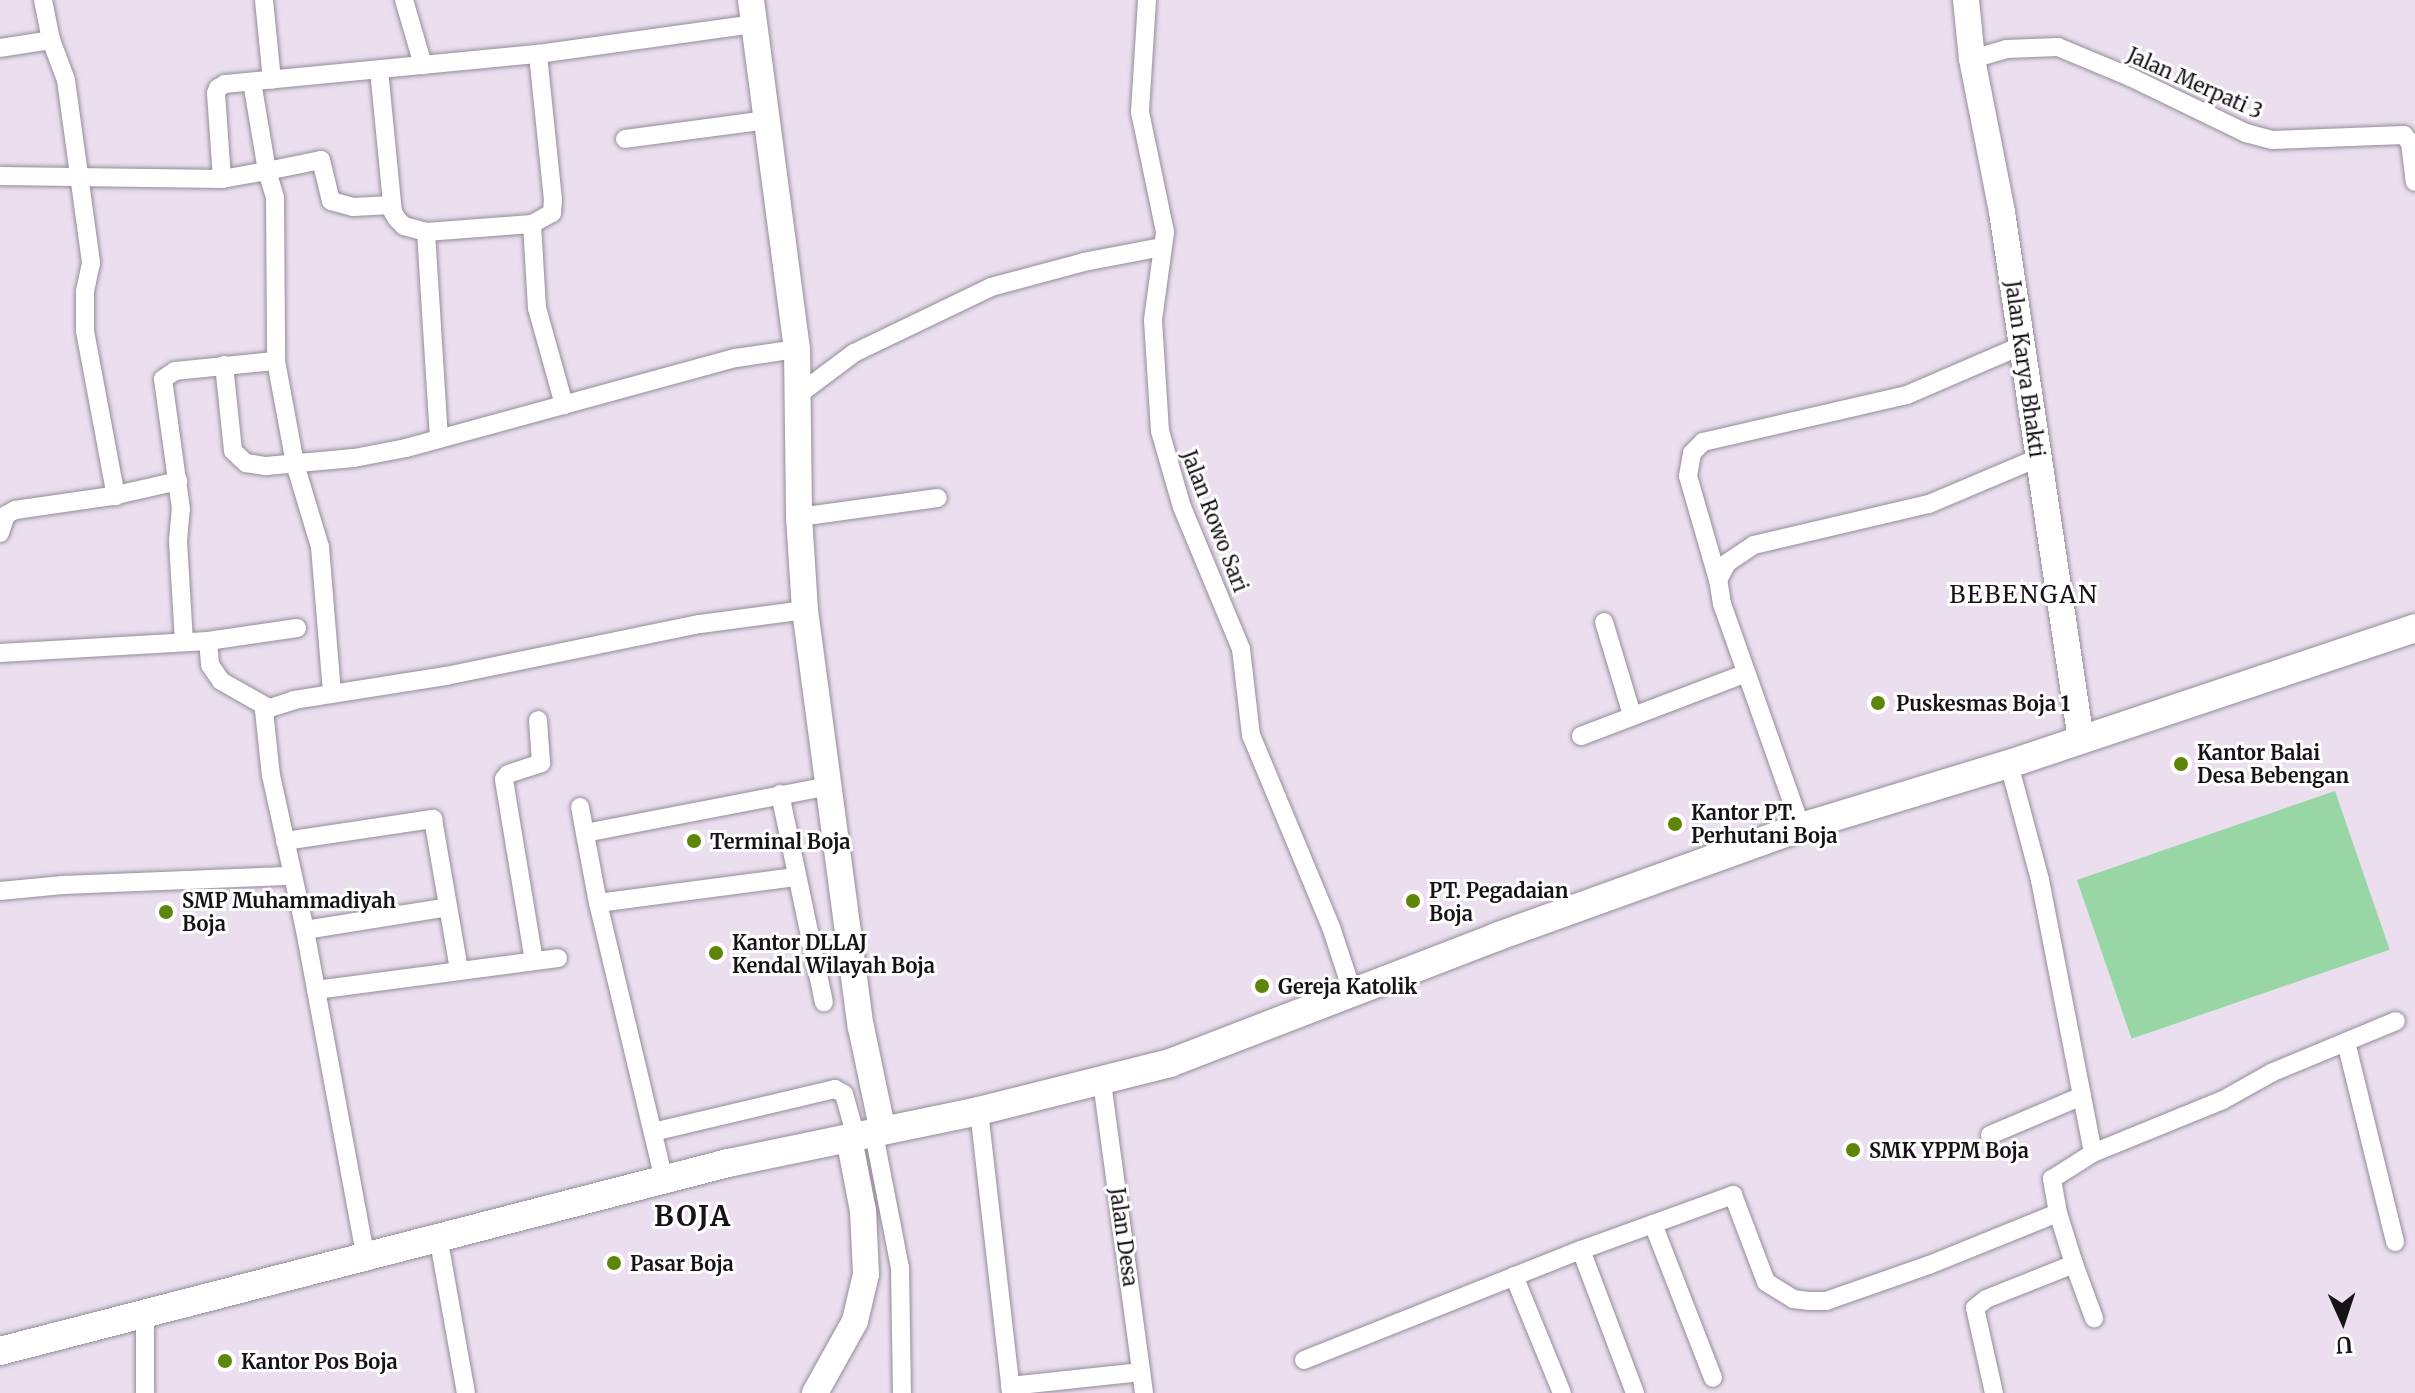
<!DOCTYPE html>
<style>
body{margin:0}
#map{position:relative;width:2415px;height:1393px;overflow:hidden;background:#ebdfef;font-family:Merriweather,serif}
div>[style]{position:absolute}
.green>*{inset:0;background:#99d6a6;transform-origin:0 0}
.roads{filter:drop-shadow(0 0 2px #958b99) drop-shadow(0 0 2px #958b99)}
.street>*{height:18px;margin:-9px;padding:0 9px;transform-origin:9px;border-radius:9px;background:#fff}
.secondary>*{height:26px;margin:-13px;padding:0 13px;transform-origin:13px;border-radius:13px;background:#fff}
.primary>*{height:28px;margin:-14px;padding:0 14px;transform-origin:14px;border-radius:14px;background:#fff}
.dots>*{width:22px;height:22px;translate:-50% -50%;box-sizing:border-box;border:4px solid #fff;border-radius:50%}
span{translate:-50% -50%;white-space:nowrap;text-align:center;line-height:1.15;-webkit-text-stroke:6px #fff;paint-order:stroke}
.street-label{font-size:20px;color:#161217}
.poi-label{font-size:20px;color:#161217;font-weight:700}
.left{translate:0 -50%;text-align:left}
.quarter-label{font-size:24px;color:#161217;letter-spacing:2px}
.district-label{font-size:28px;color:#161217;font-weight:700;letter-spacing:2px}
.north{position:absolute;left:2303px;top:1281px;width:80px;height:80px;-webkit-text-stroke:6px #fff;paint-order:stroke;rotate:177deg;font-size:22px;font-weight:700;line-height:32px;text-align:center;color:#161217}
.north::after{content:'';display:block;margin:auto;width:28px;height:36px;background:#161217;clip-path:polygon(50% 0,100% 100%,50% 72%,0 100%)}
</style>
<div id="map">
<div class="green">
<i style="left:2335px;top:791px;width:168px;height:273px;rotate:71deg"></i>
</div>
<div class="roads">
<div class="street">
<i style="left:43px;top:0;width:41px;rotate:78.7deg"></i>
<i style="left:51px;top:40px;width:43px;rotate:69.4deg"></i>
<i style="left:66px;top:80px;width:185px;rotate:82.2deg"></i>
<i style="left:91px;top:263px;width:30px;rotate:102deg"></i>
<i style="left:85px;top:292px;width:39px;rotate:90deg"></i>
<i style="left:85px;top:331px;width:168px;rotate:79.4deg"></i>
<i style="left:264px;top:0;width:80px;rotate:84.3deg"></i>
<i style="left:404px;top:0;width:68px;rotate:73.7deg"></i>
<i style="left:1147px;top:0;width:112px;rotate:93.6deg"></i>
<i style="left:1140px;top:112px;width:123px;rotate:78.2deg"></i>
<i style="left:1165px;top:232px;width:89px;rotate:97.8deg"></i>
<i style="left:1153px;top:320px;width:111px;rotate:86.4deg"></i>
<i style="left:1160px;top:431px;width:79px;rotate:73.9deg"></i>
<i style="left:1182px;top:507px;width:154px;rotate:67.4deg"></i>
<i style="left:1241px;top:649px;width:87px;rotate:83.4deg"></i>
<i style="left:1251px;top:735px;width:208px;rotate:67.4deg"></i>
<i style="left:1331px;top:927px;width:67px;rotate:71.8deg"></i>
<i style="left:0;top:48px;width:52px;rotate:-8.9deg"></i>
<i style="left:1972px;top:59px;width:35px;rotate:-16deg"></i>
<i style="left:2006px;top:49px;width:52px;rotate:-2.2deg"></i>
<i style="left:2058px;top:47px;width:78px;rotate:22.6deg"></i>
<i style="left:2130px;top:77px;width:129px;rotate:25.8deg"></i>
<i style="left:2246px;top:133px;width:27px;rotate:15deg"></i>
<i style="left:2272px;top:140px;width:132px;rotate:-2.2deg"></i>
<i style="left:2404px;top:135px;width:10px;rotate:53deg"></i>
<i style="left:2410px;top:143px;width:39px;rotate:83deg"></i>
<i style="left:379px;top:70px;width:143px;rotate:84.4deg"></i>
<i style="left:393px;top:212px;width:8px;rotate:60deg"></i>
<i style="left:397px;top:219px;width:10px;rotate:45deg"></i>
<i style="left:404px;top:226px;width:23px;rotate:15deg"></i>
<i style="left:426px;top:232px;width:106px;rotate:-4.3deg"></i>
<i style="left:532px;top:224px;width:23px;rotate:-29deg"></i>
<i style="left:552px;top:213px;width:13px;rotate:-86deg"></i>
<i style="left:553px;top:200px;width:147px;rotate:-95.9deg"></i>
<i style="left:252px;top:82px;width:90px;rotate:80.4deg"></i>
<i style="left:267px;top:171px;width:55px;rotate:-11.5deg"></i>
<i style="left:321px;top:160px;width:42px;rotate:76.3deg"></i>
<i style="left:331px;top:201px;width:23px;rotate:15deg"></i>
<i style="left:353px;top:207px;width:39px;rotate:-3deg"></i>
<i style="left:625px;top:139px;width:144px;rotate:-7.6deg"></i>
<i style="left:0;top:176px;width:222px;rotate:0.8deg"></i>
<i style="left:222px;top:179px;width:46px;rotate:-10.1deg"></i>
<i style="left:267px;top:171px;width:28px;rotate:73deg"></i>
<i style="left:275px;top:198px;width:163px;rotate:89.6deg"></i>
<i style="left:276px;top:361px;width:105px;rotate:79.5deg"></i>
<i style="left:295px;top:464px;width:87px;rotate:73.2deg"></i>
<i style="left:320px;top:547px;width:147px;rotate:85.3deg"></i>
<i style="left:222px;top:179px;width:86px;rotate:-94deg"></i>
<i style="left:216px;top:93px;width:5px;rotate:-68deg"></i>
<i style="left:218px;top:88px;width:8px;rotate:-30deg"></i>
<i style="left:225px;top:84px;width:314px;rotate:-5.5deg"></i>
<i style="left:538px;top:54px;width:219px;rotate:-7.9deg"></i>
<i style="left:532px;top:224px;width:84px;rotate:86.6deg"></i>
<i style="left:537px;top:308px;width:101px;rotate:74.4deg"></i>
<i style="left:426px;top:232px;width:207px;rotate:86.4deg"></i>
<i style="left:224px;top:365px;width:86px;rotate:84deg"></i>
<i style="left:233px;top:451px;width:18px;rotate:43deg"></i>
<i style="left:246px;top:463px;width:20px;rotate:9deg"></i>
<i style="left:266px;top:466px;width:88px;rotate:-5.2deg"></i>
<i style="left:354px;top:458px;width:53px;rotate:-10.9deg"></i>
<i style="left:406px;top:448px;width:342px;rotate:-15.3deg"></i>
<i style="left:736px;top:358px;width:62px;rotate:-8.4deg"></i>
<i style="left:798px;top:395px;width:70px;rotate:-36.9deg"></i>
<i style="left:854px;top:353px;width:152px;rotate:-25.7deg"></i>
<i style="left:991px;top:287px;width:96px;rotate:-15deg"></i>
<i style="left:1084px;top:262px;width:79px;rotate:-10.9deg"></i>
<i style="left:799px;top:517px;width:140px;rotate:-7.8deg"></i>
<i style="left:0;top:533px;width:19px;rotate:-72deg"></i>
<i style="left:6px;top:515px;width:10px;rotate:-29deg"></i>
<i style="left:15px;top:510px;width:98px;rotate:-8.2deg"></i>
<i style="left:112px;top:496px;width:68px;rotate:-12.8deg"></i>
<i style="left:1718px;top:580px;width:108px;rotate:-106.1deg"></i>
<i style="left:1688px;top:476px;width:23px;rotate:-80deg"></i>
<i style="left:1692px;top:453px;width:16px;rotate:-45deg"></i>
<i style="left:1703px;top:442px;width:209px;rotate:-13deg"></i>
<i style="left:1907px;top:395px;width:126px;rotate:-23.3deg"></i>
<i style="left:1604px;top:622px;width:97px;rotate:73.2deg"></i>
<i style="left:208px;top:641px;width:24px;rotate:85deg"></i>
<i style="left:210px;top:665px;width:19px;rotate:55deg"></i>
<i style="left:221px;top:681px;width:53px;rotate:29.5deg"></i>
<i style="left:184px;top:642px;width:101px;rotate:-93.4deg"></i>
<i style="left:178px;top:541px;width:32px;rotate:-85deg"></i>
<i style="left:181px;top:509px;width:131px;rotate:-97.9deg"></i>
<i style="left:163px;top:379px;width:14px;rotate:-34deg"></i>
<i style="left:175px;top:371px;width:101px;rotate:-5.7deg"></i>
<i style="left:0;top:653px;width:208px;rotate:-3.3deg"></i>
<i style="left:208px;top:641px;width:90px;rotate:-8.3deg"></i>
<i style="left:1581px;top:736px;width:174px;rotate:-20.8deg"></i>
<i style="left:2009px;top:764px;width:120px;rotate:75deg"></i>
<i style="left:2040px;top:880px;width:278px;rotate:79deg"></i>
<i style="left:780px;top:794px;width:213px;rotate:78.1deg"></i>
<i style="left:580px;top:807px;width:98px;rotate:79.4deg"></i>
<i style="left:598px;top:903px;width:284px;rotate:76.6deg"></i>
<i style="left:1801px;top:827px;width:237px;rotate:-109.5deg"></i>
<i style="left:1722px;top:604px;width:24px;rotate:-99deg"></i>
<i style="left:1718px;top:580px;width:19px;rotate:-62deg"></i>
<i style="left:1727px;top:563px;width:32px;rotate:-34deg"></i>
<i style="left:1754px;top:545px;width:180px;rotate:-13.2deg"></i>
<i style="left:1929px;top:504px;width:118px;rotate:-22.9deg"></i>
<i style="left:585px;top:833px;width:248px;rotate:-10.9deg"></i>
<i style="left:285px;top:841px;width:150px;rotate:-8.5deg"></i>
<i style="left:433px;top:819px;width:153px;rotate:80.2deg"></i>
<i style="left:0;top:891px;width:63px;rotate:-5.4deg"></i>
<i style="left:63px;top:885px;width:229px;rotate:-2.3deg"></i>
<i style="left:598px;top:903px;width:199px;rotate:-7.5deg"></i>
<i style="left:305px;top:930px;width:145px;rotate:-9.1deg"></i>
<i style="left:534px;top:961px;width:184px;rotate:-99.4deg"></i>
<i style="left:504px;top:779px;width:6px;rotate:-51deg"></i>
<i style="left:508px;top:774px;width:35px;rotate:-18deg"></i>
<i style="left:541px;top:763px;width:43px;rotate:-94deg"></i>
<i style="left:316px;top:990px;width:244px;rotate:-7.5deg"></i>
<i style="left:2346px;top:1042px;width:206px;rotate:76.2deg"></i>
<i style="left:1102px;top:1082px;width:314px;rotate:82.3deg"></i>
<i style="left:979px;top:1111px;width:284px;rotate:83.5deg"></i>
<i style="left:653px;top:1132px;width:187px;rotate:-13.3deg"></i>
<i style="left:835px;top:1089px;width:10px;rotate:29deg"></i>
<i style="left:844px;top:1094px;width:45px;rotate:74.4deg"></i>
<i style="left:874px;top:1134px;width:136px;rotate:79deg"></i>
<i style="left:900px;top:1268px;width:125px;rotate:89.1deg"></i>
<i style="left:1990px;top:1135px;width:100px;rotate:-23deg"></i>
<i style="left:1653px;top:1224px;width:165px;rotate:68.7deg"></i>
<i style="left:438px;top:1236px;width:159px;rotate:79.9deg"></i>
<i style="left:1581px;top:1250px;width:153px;rotate:69.3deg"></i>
<i style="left:365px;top:1254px;width:330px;rotate:-100.5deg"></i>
<i style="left:305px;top:930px;width:158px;rotate:-102.4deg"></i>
<i style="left:271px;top:776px;width:66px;rotate:-96.1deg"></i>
<i style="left:264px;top:710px;width:32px;rotate:-18deg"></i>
<i style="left:294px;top:700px;width:154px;rotate:-9deg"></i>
<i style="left:446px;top:676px;width:259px;rotate:-11.6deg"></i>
<i style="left:700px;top:624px;width:106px;rotate:-7.6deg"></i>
<i style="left:2074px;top:1264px;width:58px;rotate:69.7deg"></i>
<i style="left:1514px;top:1276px;width:126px;rotate:67.7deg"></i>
<i style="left:145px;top:1314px;width:79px;rotate:90deg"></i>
<i style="left:1304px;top:1360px;width:298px;rotate:-21.7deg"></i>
<i style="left:1581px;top:1250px;width:162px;rotate:-19.9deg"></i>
<i style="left:1733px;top:1195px;width:93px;rotate:69.2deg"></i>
<i style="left:1766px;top:1282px;width:32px;rotate:32deg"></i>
<i style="left:1793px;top:1299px;width:17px;rotate:7deg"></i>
<i style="left:1810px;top:1301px;width:16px"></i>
<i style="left:1826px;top:1301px;width:109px;rotate:-19.3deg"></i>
<i style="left:1929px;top:1265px;width:139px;rotate:-22deg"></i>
<i style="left:1010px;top:1386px;width:132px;rotate:-6.1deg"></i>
<i style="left:1994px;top:1393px;width:87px;rotate:-102.6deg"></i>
<i style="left:1975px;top:1308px;width:14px;rotate:-39deg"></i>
<i style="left:1986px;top:1299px;width:95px;rotate:-21.7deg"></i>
<i style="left:2074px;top:1264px;width:53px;rotate:-107.4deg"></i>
<i style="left:2058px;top:1213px;width:35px;rotate:-100deg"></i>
<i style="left:2052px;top:1179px;width:49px;rotate:-32.4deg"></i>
<i style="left:2093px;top:1153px;width:140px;rotate:-22.2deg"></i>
<i style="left:2223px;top:1100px;width:57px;rotate:-29.2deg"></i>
<i style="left:2273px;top:1072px;width:133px;rotate:-22.5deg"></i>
</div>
<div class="secondary">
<i style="left:751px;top:0;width:352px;rotate:82.5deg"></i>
<i style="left:797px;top:349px;width:168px;rotate:89.3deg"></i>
<i style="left:799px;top:517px;width:93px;rotate:86.3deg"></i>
<i style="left:805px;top:610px;width:421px;rotate:82.4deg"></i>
<i style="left:861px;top:1027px;width:107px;rotate:78.2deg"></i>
<i style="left:1966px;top:0;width:59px;rotate:84.2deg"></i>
<i style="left:1972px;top:59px;width:156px;rotate:78.9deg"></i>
<i style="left:2002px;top:212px;width:534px;rotate:81.49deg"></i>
<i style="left:815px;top:1393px;width:82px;rotate:-60.9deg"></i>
<i style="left:855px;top:1321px;width:48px;rotate:-76.8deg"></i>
<i style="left:866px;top:1274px;width:63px;rotate:-92.7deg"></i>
<i style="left:863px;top:1211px;width:74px;rotate:-100.9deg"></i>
</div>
<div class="primary">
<i style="left:0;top:1351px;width:752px;rotate:-14.48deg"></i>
<i style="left:728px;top:1163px;width:256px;rotate:-11.7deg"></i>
<i style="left:979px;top:1111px;width:197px;rotate:-14.1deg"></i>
<i style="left:1170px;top:1063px;width:350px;rotate:-21.1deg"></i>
<i style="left:1496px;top:937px;width:324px;rotate:-19.8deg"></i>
<i style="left:1801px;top:827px;width:217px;rotate:-16.9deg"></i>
<i style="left:2009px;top:764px;width:428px;rotate:-18.5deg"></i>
</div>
</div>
<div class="dots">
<i style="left:1878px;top:703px;background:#5d8509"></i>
<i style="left:2181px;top:764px;background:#5d8509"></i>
<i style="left:1675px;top:824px;background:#5d8509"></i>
<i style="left:694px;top:841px;background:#5d8509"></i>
<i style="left:1413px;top:901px;background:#5d8509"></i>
<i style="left:166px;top:912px;background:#5d8509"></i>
<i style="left:716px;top:953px;background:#5d8509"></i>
<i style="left:1262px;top:986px;background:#5d8509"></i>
<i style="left:1853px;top:1150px;background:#5d8509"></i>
<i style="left:614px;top:1263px;background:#5d8509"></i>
<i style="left:225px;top:1361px;background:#5d8509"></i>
</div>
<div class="street-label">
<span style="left:2195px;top:83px;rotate:24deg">Jalan Merpati 3</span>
<span style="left:2025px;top:369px;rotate:82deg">Jalan Karya Bhakti</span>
<span style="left:1215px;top:521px;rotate:69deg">Jalan Rowo Sari</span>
<span style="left:1124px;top:1237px;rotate:82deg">Jalan Desa</span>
</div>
<div class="poi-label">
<span class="left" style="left:1896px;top:703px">Puskesmas Boja 1</span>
<span class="left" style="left:2197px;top:764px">Kantor Balai<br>Desa Bebengan</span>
<span class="left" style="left:1691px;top:824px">Kantor PT.<br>Perhutani Boja</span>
<span class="left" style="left:710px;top:841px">Terminal Boja</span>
<span class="left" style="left:1429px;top:902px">PT. Pegadaian<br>Boja</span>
<span class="left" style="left:182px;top:912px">SMP Muhammadiyah<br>Boja</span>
<span class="left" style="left:732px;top:954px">Kantor DLLAJ<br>Kendal Wilayah Boja</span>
<span class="left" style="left:1278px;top:986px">Gereja Katolik</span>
<span class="left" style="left:1869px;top:1150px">SMK YPPM Boja</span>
<span class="left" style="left:630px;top:1263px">Pasar Boja</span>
<span class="left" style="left:241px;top:1361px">Kantor Pos Boja</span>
</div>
<div class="quarter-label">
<span style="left:2024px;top:595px">BEBENGAN</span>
</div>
<div class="district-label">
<span style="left:693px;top:1216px">BOJA</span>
</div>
<div class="north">U</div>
</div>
